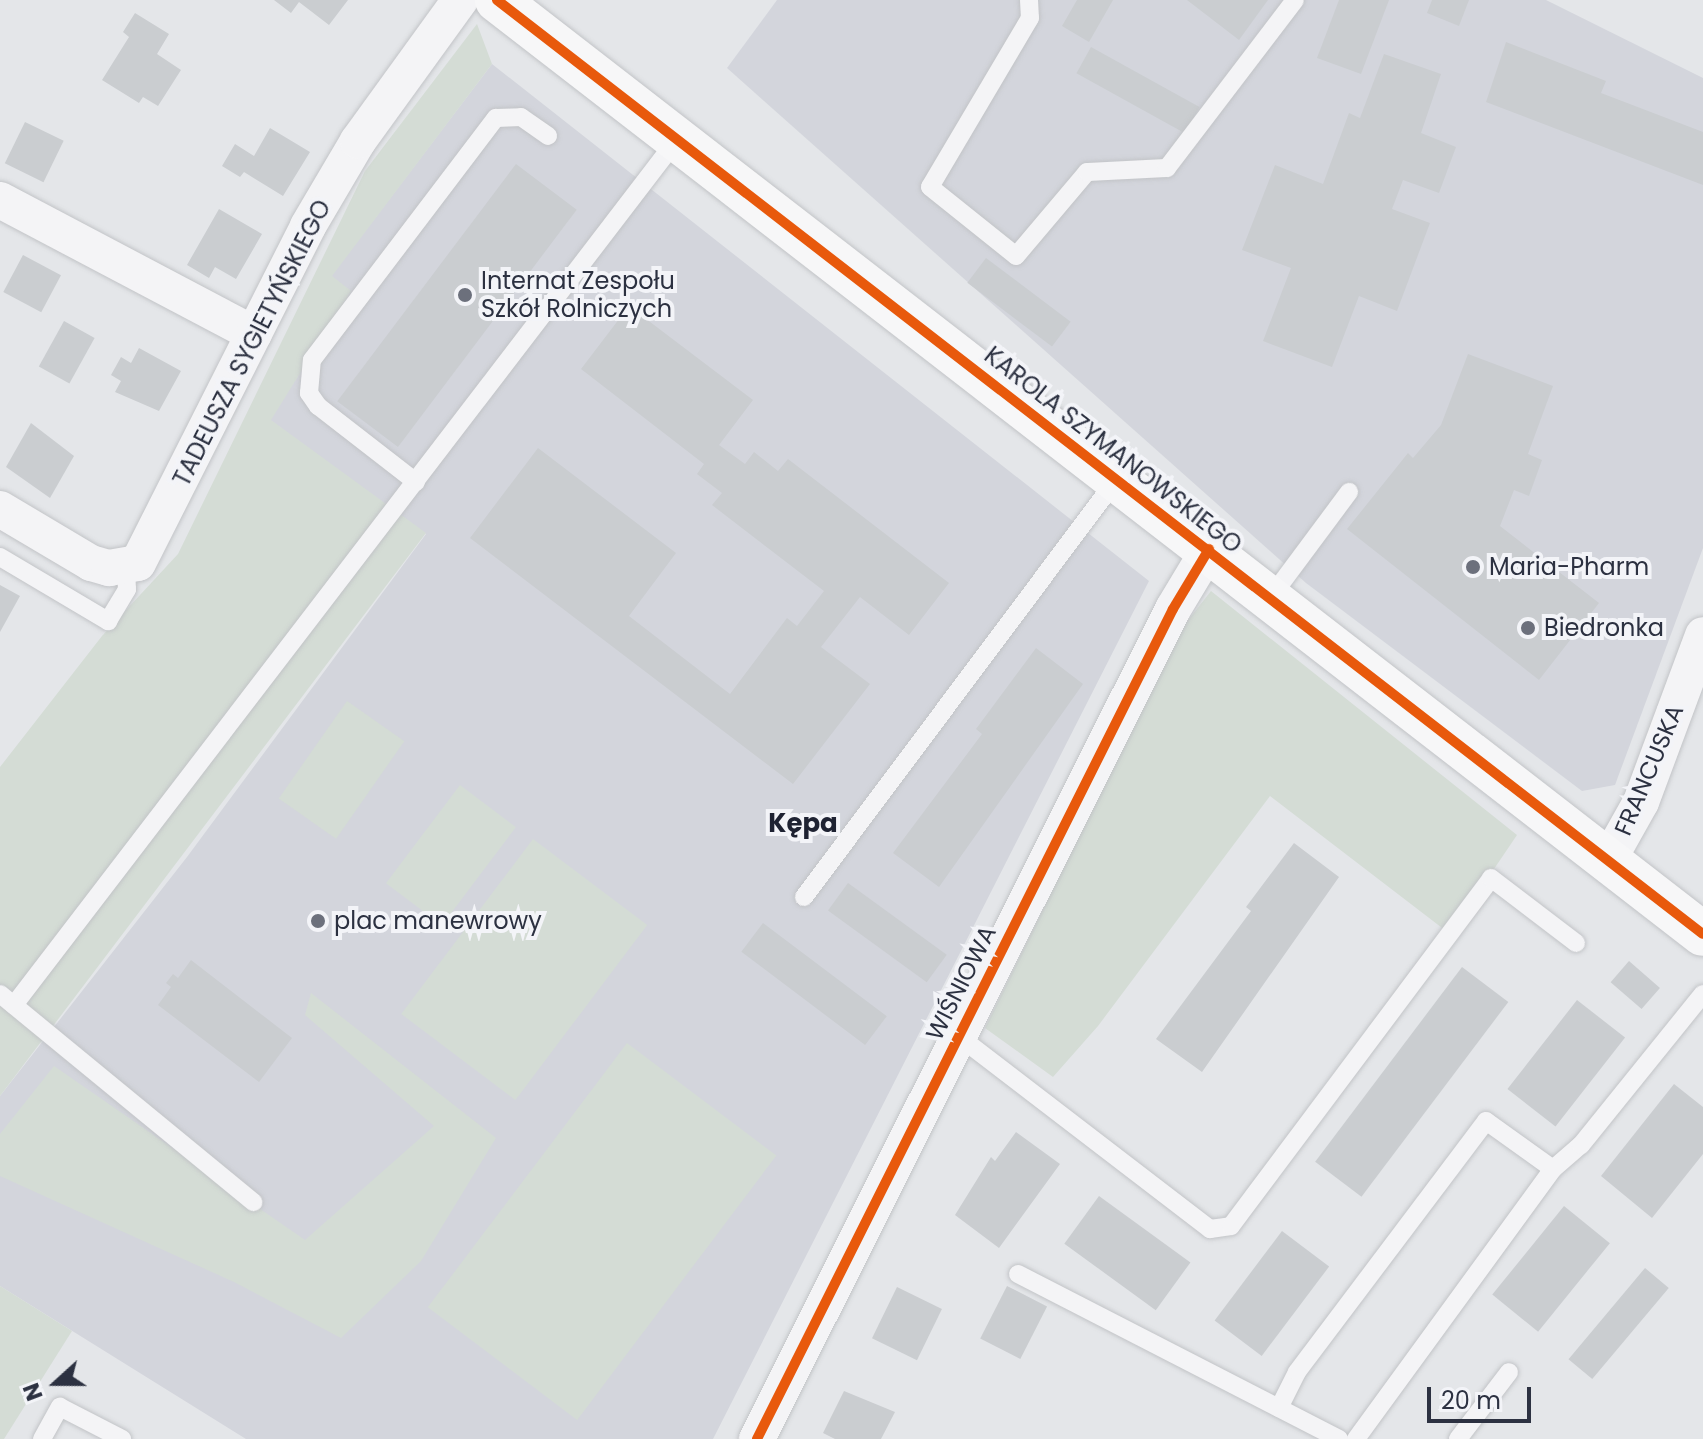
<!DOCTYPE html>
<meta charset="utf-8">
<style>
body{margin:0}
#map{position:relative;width:1703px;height:1439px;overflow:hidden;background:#e4e6e9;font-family:Poppins,sans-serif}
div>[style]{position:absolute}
.built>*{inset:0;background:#d3d5dc}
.green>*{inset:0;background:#d4dcd5;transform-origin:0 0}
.building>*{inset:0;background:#cacdd0;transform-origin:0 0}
.roads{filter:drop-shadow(0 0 2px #c2c4c7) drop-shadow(0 0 2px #c2c4c7)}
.lane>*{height:18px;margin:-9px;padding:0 9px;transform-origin:9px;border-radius:9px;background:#f4f4f6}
.street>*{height:36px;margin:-18px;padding:0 18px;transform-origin:18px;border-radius:18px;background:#f4f4f6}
.secondary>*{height:44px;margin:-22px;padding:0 22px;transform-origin:22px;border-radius:22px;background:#f7f7f8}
.cycleway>*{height:10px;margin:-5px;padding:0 5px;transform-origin:5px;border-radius:5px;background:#e8590c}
.dots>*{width:22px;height:22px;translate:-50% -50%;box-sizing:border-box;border:4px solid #f3f4f8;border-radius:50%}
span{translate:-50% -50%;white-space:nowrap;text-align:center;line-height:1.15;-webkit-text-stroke:8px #f3f4f8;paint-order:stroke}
.poi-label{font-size:24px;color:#2c3141}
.left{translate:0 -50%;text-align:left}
.street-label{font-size:24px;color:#2c3141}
.neighbourhood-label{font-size:26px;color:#1e2232;font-weight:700}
.north{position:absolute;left:16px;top:1343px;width:80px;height:80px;-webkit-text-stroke:6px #f3f4f8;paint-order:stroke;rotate:249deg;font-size:22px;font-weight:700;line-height:32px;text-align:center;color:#2c3141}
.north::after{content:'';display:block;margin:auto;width:28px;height:36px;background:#2c3141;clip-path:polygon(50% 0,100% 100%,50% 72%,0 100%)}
.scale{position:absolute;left:1427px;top:1387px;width:104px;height:36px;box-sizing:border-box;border:4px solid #2c3141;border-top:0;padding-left:10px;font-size:24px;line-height:28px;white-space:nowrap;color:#2c3141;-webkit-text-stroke:6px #f3f4f8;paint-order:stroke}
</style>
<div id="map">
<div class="built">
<i style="clip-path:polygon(777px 0,1546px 0,1703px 78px,1703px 548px,1615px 785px,1582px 791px,1306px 583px,727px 68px)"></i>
<i style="clip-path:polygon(492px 64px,1149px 581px,713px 1439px,246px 1439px,0 1286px,0 1096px,187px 857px,426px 534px,270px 420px,350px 292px,331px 276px)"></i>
</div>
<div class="green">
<i style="clip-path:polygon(477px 24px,492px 64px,332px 276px,351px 291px,271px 420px,426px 533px,0 1096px,0 767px,102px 636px,178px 554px,365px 171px)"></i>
<i style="clip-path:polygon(1211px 591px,1517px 835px,1450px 934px,1270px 796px,1098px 1026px,1053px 1077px,985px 1028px,1178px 633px)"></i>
<i style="left:347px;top:701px;width:70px;height:119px;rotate:35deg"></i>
<i style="left:460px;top:785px;width:70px;height:123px;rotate:37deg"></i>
<i style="left:533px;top:839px;width:143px;height:219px;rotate:37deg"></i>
<i style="clip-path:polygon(311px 993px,496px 1138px,421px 1261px,341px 1338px,234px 1282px,0 1176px,0 1134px,54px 1066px,305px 1240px,434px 1126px,305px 1015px)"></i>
<i style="left:627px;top:1043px;width:187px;height:331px;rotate:37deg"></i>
<i style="clip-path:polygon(0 1286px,72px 1331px,4px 1439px,0 1439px)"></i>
</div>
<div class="building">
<i style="clip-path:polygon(274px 0,348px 0,329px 25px,299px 2px,291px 13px)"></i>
<i style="clip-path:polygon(1077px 0,1113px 0,1089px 42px,1062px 26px)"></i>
<i style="clip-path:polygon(1187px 0,1268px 0,1239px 40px)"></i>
<i style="clip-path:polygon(1339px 0,1389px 0,1361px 74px,1317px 58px)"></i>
<i style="clip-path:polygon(1432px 0,1469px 0,1459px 26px,1427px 13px)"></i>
<i style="clip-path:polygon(135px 13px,169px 34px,157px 54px,181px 70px,158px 106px,143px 97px,139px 103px,102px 80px,129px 37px,123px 32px)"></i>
<i style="clip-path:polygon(1506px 42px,1606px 81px,1601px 93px,1703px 132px,1703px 185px,1486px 102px)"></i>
<i style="left:1091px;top:47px;width:124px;height:30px;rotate:29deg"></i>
<i style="clip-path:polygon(1384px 54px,1441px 74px,1421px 133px,1456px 147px,1439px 193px,1403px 180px,1392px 209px,1430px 223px,1397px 311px,1359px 296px,1332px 367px,1263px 341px,1291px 268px,1242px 250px,1275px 165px,1323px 184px,1349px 113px,1360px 118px)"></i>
<i style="left:25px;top:122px;width:43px;height:46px;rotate:26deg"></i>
<i style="clip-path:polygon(270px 128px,310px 152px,283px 196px,244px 172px,240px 177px,222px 166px,235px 144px,254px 156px)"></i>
<i style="left:516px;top:164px;width:76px;height:297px;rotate:37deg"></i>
<i style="clip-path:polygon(219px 209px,262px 234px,236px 279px,215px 267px,209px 278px,187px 265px)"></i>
<i style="left:23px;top:255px;width:43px;height:42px;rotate:28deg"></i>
<i style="left:986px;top:258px;width:106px;height:31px;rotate:37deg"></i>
<i style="clip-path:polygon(629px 306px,753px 400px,719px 445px,745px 464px,754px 452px,778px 471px,788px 459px,949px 583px,909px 635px,860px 597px,821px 647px,870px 684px,793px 784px,470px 538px,538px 448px,676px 553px,629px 616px,730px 694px,787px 618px,797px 626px,824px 591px,712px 505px,722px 493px,697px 474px,704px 464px,581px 369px)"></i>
<i style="left:64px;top:321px;width:35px;height:52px;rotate:29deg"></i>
<i style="clip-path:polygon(139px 348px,181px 371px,159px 411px,115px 392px,121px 381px,111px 375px,121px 357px,131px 363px)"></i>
<i style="clip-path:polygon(1468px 354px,1553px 386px,1528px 454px,1542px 460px,1529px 496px,1514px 490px,1500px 526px,1599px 603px,1539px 680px,1347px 529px,1408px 453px,1413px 458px,1441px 425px)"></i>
<i style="clip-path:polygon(31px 423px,74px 456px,50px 498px,6px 467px)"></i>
<i style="clip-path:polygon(0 585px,20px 596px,0 632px)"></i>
<i style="clip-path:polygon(1036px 648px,1083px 684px,939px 887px,893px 853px,982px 734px,976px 729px)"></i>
<i style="clip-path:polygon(1294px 843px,1339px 877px,1202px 1072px,1156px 1039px,1251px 911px,1246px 907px)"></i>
<i style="left:848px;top:883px;width:122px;height:34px;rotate:36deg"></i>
<i style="left:763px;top:923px;width:155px;height:36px;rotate:37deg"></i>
<i style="clip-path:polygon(191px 960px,292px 1038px,259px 1082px,158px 1005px,171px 987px,166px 983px,173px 974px,178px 978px)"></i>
<i style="left:1629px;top:961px;width:41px;height:28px;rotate:41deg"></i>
<i style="left:1462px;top:967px;width:58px;height:244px;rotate:37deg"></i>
<i style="left:1577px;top:1000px;width:61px;height:113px;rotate:38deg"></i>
<i style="clip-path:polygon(1674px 1084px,1703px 1107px,1703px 1154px,1652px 1218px,1601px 1176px)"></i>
<i style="clip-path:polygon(1016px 1132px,1060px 1164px,999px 1248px,955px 1215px,991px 1157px,995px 1161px)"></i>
<i style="left:1099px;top:1196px;width:113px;height:59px;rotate:36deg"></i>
<i style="left:1564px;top:1206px;width:59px;height:114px;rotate:39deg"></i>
<i style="left:1282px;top:1231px;width:59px;height:112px;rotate:37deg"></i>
<i style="left:1645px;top:1268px;width:31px;height:119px;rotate:40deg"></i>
<i style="left:1007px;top:1286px;width:45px;height:59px;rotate:27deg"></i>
<i style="left:897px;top:1287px;width:50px;height:57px;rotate:26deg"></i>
<i style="clip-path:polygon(844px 1391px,895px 1412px,881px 1439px,835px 1439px,823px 1433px)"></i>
</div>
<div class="roads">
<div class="lane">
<i style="left:1029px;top:0;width:18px;rotate:87deg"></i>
<i style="left:1030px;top:18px;width:196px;rotate:120.6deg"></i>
<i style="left:930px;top:187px;width:110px;rotate:38.7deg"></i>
<i style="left:1016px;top:256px;width:110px;rotate:-49.8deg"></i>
<i style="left:1087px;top:172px;width:80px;rotate:-2.9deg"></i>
<i style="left:1167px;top:168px;width:211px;rotate:-52.7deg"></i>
<i style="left:416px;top:482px;width:124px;rotate:-142.2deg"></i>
<i style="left:318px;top:406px;width:16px;rotate:-125deg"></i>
<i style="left:309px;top:393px;width:33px;rotate:-85deg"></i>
<i style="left:312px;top:360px;width:304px;rotate:-52.8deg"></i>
<i style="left:496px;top:118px;width:25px;rotate:-2deg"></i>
<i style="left:521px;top:117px;width:33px;rotate:35deg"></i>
<i style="left:0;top:557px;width:126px;rotate:30.7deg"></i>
<i style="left:108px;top:621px;width:37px;rotate:-59deg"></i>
<i style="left:127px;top:589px;width:22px;rotate:-93deg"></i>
<i style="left:1271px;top:597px;width:131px;rotate:-53.4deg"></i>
<i style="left:804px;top:897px;width:521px;rotate:-53.2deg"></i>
<i style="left:0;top:994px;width:328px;rotate:39.4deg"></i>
<i style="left:14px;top:1005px;width:1092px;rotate:-52.55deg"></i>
<i style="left:957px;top:1035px;width:319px;rotate:37.5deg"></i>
<i style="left:1210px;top:1229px;width:21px;rotate:-8deg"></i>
<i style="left:1231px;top:1226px;width:434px;rotate:-53.2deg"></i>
<i style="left:1491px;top:878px;width:107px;rotate:37.4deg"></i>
<i style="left:1018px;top:1274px;width:361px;rotate:27.2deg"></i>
<i style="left:1279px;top:1408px;width:40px;rotate:-63.4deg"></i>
<i style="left:1297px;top:1372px;width:314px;rotate:-53deg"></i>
<i style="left:1486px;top:1121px;width:82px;rotate:35.6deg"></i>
<i style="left:42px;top:1439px;width:37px;rotate:-61deg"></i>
<i style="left:60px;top:1407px;width:70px;rotate:27.3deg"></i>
<i style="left:1356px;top:1439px;width:334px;rotate:-53.9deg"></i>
<i style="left:1553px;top:1169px;width:37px;rotate:-41deg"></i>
<i style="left:1581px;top:1145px;width:194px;rotate:-51.1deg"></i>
<i style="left:1458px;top:1439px;width:84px;rotate:-52.7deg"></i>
</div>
<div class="street">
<i style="left:0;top:200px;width:287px;rotate:27.8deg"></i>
<i style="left:0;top:509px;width:106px;rotate:30.7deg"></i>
<i style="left:91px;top:563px;width:19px;rotate:16deg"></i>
<i style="left:109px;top:568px;width:29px;rotate:-10deg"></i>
<i style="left:138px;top:563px;width:377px;rotate:-63.2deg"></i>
<i style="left:308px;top:226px;width:99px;rotate:-59.5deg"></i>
<i style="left:358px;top:141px;width:174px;rotate:-54.1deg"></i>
<i style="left:1609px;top:859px;width:65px;rotate:-60.7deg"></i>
<i style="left:1641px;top:802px;width:178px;rotate:-69.6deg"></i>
<i style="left:757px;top:1439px;width:928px;rotate:-63.38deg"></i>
<i style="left:1173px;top:609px;width:70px;rotate:-59deg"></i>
</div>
<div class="secondary">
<i style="left:497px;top:0;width:1525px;rotate:37.76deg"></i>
</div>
</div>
<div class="cycleway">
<i style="left:497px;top:0;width:1525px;rotate:37.76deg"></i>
<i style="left:757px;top:1439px;width:928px;rotate:-63.38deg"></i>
<i style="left:1173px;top:609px;width:70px;rotate:-59deg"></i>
</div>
<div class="dots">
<i style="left:465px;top:295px;background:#6c707c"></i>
<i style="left:1473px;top:567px;background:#6c707c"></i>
<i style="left:1528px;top:628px;background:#6c707c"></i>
<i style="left:318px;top:921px;background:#6c707c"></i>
</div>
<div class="poi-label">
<span class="left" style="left:481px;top:295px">Internat Zespołu<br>Szkół Rolniczych</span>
<span class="left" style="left:1489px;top:567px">Maria-Pharm</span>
<span class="left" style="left:1544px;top:628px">Biedronka</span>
<span class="left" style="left:334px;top:921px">plac manewrowy</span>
</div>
<div class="street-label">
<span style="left:252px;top:343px;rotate:-63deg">TADEUSZA SYGIETYŃSKIEGO</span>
<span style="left:1113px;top:450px;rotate:38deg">KAROLA SZYMANOWSKIEGO</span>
<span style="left:1649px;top:770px;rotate:-67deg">FRANCUSKA</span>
<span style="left:961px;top:983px;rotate:-63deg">WIŚNIOWA</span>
</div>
<div class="neighbourhood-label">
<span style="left:803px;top:824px">Kępa</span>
</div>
<div class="north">N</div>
<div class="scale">20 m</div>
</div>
